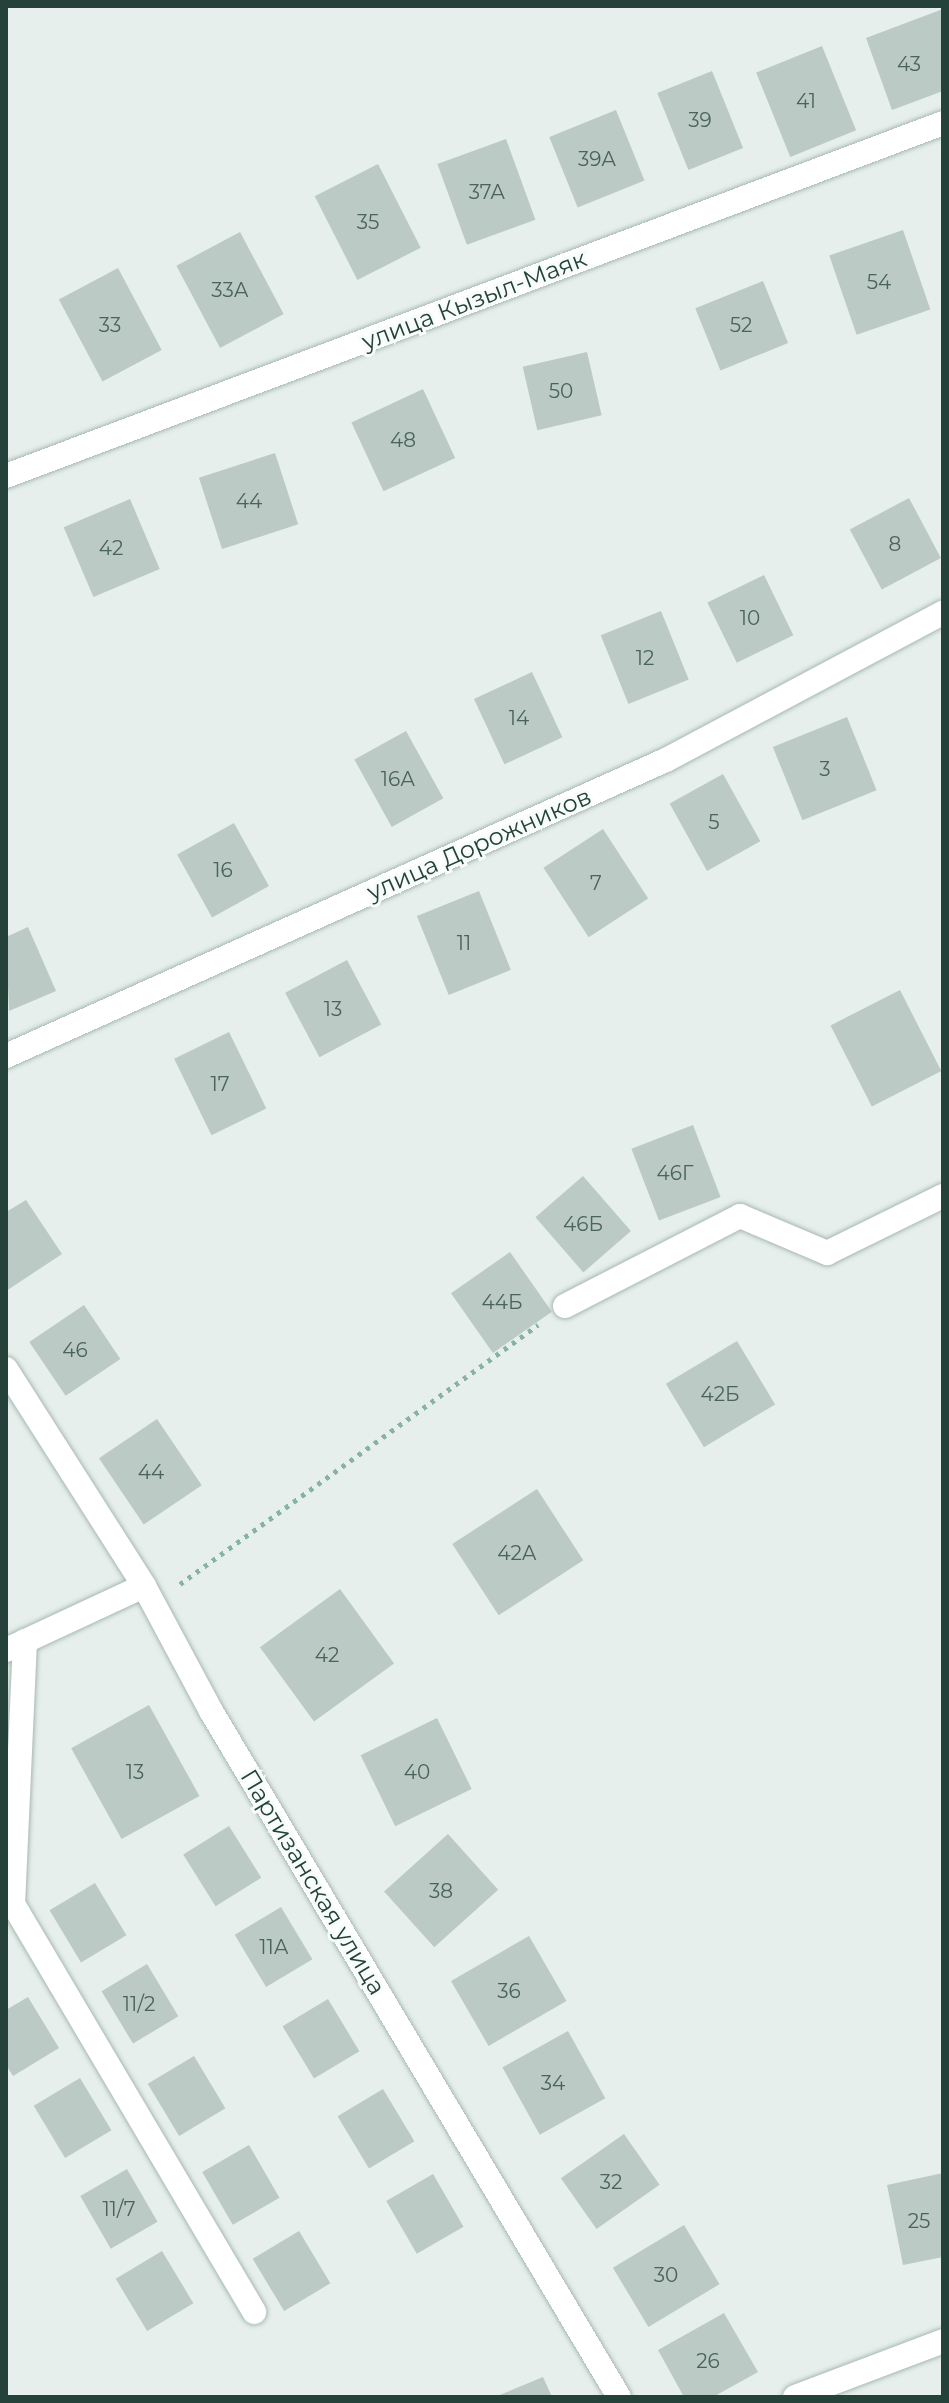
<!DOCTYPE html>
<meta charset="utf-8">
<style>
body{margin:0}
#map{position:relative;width:949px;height:2403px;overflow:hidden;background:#e6efeb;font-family:Montserrat,sans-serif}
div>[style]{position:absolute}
.building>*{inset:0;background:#bbcac4;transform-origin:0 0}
.path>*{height:5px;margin-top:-2.5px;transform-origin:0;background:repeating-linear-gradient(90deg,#86b3a5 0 4px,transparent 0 10px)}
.roads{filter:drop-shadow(0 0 2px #a8b8b2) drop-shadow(0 0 2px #a8b8b2)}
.minor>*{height:24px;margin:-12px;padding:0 12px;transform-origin:12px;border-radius:12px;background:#fff}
span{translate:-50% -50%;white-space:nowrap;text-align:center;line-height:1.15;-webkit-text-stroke:6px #f7fbf9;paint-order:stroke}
.number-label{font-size:20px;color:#4a645c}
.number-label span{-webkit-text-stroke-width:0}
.street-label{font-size:24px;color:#24423a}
.frame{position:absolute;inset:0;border:8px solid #24423a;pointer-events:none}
</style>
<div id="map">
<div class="building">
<i style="clip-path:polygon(943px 9px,943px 91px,892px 110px,866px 38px)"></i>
<i style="left:822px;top:46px;width:91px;height:71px;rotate:68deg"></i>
<i style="left:712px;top:71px;width:83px;height:59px;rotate:68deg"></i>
<i style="left:616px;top:110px;width:76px;height:72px;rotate:68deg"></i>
<i style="left:506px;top:139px;width:86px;height:73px;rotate:70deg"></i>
<i style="left:378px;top:164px;width:94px;height:71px;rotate:63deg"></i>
<i style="left:903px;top:230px;width:84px;height:78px;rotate:71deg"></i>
<i style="left:240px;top:232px;width:93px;height:72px;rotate:62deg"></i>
<i style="left:118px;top:268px;width:93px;height:67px;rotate:62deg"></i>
<i style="left:763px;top:281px;width:67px;height:73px;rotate:68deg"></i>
<i style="left:587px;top:352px;width:65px;height:66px;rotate:77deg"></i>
<i style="left:423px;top:389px;width:76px;height:79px;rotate:65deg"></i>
<i style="left:275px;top:453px;width:75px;height:80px;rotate:72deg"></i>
<i style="left:909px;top:498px;width:68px;height:67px;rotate:62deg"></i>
<i style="left:130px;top:499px;width:76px;height:72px;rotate:67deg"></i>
<i style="left:764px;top:575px;width:67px;height:63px;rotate:64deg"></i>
<i style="left:661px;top:611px;width:74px;height:65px;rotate:68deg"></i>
<i style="left:532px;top:672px;width:72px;height:64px;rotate:65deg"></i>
<i style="left:847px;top:717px;width:79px;height:80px;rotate:68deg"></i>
<i style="left:406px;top:731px;width:77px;height:59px;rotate:61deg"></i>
<i style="left:723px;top:774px;width:77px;height:61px;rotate:61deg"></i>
<i style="left:234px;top:823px;width:72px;height:65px;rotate:61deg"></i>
<i style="left:603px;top:829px;width:83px;height:71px;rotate:57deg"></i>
<i style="left:479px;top:891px;width:85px;height:67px;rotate:68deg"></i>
<i style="clip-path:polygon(28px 927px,56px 991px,9px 1011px,6px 937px)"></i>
<i style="left:347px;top:960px;width:73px;height:70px;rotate:62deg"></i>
<i style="left:900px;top:990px;width:91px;height:78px;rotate:63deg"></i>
<i style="left:229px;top:1032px;width:85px;height:61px;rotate:64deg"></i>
<i style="left:693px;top:1125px;width:77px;height:66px;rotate:69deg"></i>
<i style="left:583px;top:1176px;width:73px;height:63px;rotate:49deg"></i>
<i style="clip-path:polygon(26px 1200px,62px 1254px,6px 1291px,6px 1212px)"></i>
<i style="left:510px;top:1252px;width:73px;height:72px;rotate:55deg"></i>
<i style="left:84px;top:1305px;width:65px;height:66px;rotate:56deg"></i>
<i style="left:737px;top:1341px;width:74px;height:83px;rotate:59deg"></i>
<i style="left:157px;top:1419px;width:80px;height:70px;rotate:56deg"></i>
<i style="left:537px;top:1489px;width:85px;height:101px;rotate:57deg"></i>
<i style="left:340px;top:1589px;width:92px;height:99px;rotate:54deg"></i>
<i style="left:149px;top:1705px;width:104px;height:89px;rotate:61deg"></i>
<i style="left:437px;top:1718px;width:79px;height:85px;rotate:64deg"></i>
<i style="left:229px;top:1826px;width:61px;height:54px;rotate:58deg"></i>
<i style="left:448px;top:1834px;width:75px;height:86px;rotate:48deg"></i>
<i style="left:95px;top:1883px;width:61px;height:53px;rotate:59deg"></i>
<i style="left:281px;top:1907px;width:61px;height:54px;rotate:59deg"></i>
<i style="left:529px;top:1936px;width:75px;height:90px;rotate:60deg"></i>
<i style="left:147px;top:1964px;width:61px;height:53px;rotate:59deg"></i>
<i style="clip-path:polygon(28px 1997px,59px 2048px,13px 2076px,6px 2065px,6px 2010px)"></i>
<i style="left:328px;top:1999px;width:61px;height:53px;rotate:59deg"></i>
<i style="left:568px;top:2031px;width:77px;height:75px;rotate:61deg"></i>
<i style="left:194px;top:2056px;width:61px;height:54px;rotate:59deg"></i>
<i style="left:80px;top:2078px;width:61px;height:54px;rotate:59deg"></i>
<i style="left:383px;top:2089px;width:61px;height:53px;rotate:59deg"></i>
<i style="left:624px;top:2134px;width:62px;height:77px;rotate:55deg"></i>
<i style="left:249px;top:2145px;width:61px;height:54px;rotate:60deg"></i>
<i style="left:127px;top:2169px;width:61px;height:54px;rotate:60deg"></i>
<i style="clip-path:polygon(943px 2173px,943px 2257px,903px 2265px,887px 2185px)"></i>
<i style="left:433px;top:2174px;width:61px;height:54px;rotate:60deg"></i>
<i style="left:684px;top:2225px;width:69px;height:83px;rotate:59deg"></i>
<i style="left:299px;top:2231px;width:61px;height:54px;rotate:59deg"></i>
<i style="left:162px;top:2251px;width:61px;height:54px;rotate:59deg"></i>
<i style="clip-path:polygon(724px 2313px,758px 2372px,713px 2397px,684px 2397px,658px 2350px)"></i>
<i style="clip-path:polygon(543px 2377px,552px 2397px,495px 2397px)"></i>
</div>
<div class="path">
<i style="left:180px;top:1584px;width:442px;rotate:-35.9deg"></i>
</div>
<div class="roads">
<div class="minor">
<i style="left:6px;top:476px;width:1001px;rotate:-20.64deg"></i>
<i style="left:6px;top:1056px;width:723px;rotate:-24.16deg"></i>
<i style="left:666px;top:760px;width:314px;rotate:-28deg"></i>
<i style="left:565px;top:1306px;width:197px;rotate:-27.2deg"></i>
<i style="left:740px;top:1216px;width:95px;rotate:23deg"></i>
<i style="left:827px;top:1253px;width:129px;rotate:-26.2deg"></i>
<i style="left:6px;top:1369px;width:257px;rotate:57.5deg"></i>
<i style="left:144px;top:1586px;width:142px;rotate:61.8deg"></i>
<i style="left:211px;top:1711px;width:798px;rotate:59.26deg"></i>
<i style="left:25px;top:1641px;width:263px;rotate:92.6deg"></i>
<i style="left:13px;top:1904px;width:474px;rotate:59.4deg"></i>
<i style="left:6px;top:1650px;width:152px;rotate:-24.9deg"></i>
<i style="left:795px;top:2397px;width:158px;rotate:-20.7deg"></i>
</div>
</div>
<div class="number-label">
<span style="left:909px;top:64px">43</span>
<span style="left:806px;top:101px">41</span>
<span style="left:700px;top:120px">39</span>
<span style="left:597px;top:159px">39А</span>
<span style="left:487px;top:192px">37А</span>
<span style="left:368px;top:222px">35</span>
<span style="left:879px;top:282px">54</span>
<span style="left:230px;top:290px">33А</span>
<span style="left:110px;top:325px">33</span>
<span style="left:741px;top:325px">52</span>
<span style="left:561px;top:391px">50</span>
<span style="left:403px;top:440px">48</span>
<span style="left:249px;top:501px">44</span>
<span style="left:895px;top:544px">8</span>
<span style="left:111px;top:548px">42</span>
<span style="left:750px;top:618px">10</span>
<span style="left:645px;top:658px">12</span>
<span style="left:519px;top:718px">14</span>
<span style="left:825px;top:769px">3</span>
<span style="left:398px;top:779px">16А</span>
<span style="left:714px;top:822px">5</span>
<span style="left:223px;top:870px">16</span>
<span style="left:596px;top:883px">7</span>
<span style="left:464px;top:943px">11</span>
<span style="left:333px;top:1009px">13</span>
<span style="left:220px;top:1084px">17</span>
<span style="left:675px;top:1173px">46Г</span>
<span style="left:583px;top:1224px">46Б</span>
<span style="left:502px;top:1302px">44Б</span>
<span style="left:75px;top:1350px">46</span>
<span style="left:720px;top:1394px">42Б</span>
<span style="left:151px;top:1472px">44</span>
<span style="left:517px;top:1553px">42А</span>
<span style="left:327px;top:1655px">42</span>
<span style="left:135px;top:1772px">13</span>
<span style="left:417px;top:1772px">40</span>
<span style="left:441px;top:1891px">38</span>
<span style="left:274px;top:1947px">11А</span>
<span style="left:509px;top:1991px">36</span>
<span style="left:139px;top:2004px">11/2</span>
<span style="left:553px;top:2083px">34</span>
<span style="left:611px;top:2182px">32</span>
<span style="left:119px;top:2209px">11/7</span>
<span style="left:919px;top:2221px">25</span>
<span style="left:666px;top:2275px">30</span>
<span style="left:708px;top:2361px">26</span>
</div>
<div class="street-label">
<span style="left:474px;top:300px;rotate:-21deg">улица Кызыл-Маяк</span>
<span style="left:479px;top:844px;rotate:-24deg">улица Дорожников</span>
<span style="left:313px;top:1882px;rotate:59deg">Партизанская улица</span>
</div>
<div class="frame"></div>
</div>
